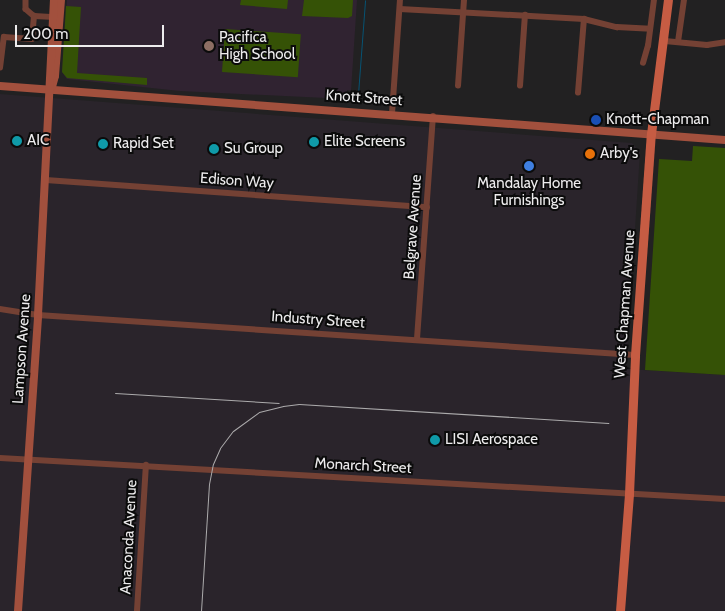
<!DOCTYPE html>
<style>
body{margin:0}
#map{position:relative;width:725px;height:611px;overflow:hidden;background:#222122;font-family:Cabin,sans-serif}
div>[style]{position:absolute}
.built>*{inset:0;background:#2a242b}
.education>*{inset:0;background:#302331}
.green>*{inset:0;background:#355206;transform-origin:0 0}
.stream>*{height:1px;margin:-0.5px;padding:0 0.5px;transform-origin:0.5px;border-radius:0.5px;background:#075373}
.minor>*{height:5.5px;margin:-2.75px;padding:0 2.75px;transform-origin:2.75px;border-radius:2.75px;background:#744134}
.secondary>*{height:8px;margin:-4px;padding:0 4px;transform-origin:4px;border-radius:4px;background:#a2503d}
.primary>*{height:9px;margin:-4.5px;padding:0 4.5px;transform-origin:4.5px;border-radius:4.5px;background:#c65c43}
.rail>*{height:1px;margin:-0.5px;padding:0 0.5px;transform-origin:0.5px;border-radius:0.5px;background:#acabac}
.dots>*{width:14px;height:14px;translate:-50% -50%;box-sizing:border-box;border:2px solid #0b0b0b;border-radius:50%}
span{translate:-50% -50%;white-space:nowrap;text-align:center;line-height:1.15;-webkit-text-stroke:4px #0b0b0b;paint-order:stroke}
.poi-label{font-size:15px;color:#edeced}
.left{translate:0 -50%;text-align:left}
.street-label{font-size:15px;color:#edeced}
.scale{position:absolute;left:15px;top:25px;width:149px;height:22px;box-sizing:border-box;border:2px solid #edeced;border-top:0;padding-left:6px;font-size:15px;line-height:18px;white-space:nowrap;color:#edeced;-webkit-text-stroke:4px #0b0b0b;paint-order:stroke}
</style>
<div id="map">
<div class="built">
<i style="clip-path:polygon(0 94px,632px 143px,640px 152px,626px 369px,725px 375px,725px 611px,0 611px)"></i>
</div>
<div class="education">
<i style="clip-path:polygon(67px 0,357px 0,351px 91px,347px 90px,347px 99px,180px 91px,67px 79px,62px 72px)"></i>
</div>
<div class="green">
<i style="clip-path:polygon(241px 0,288px 0,287px 9px,240px 5px)"></i>
<i style="clip-path:polygon(304px 0,353px 0,352px 16px,348px 18px,302px 16px)"></i>
<i style="clip-path:polygon(66px 6px,81px 7px,77px 73px,147px 78px,147px 85px,67px 78px,62px 72px)"></i>
<i style="left:225px;top:29px;width:76px;height:43px;rotate:4deg"></i>
<i style="clip-path:polygon(693px 146px,725px 148px,725px 375px,645px 370px,659px 159px,692px 161px)"></i>
</div>
<div class="stream">
<i style="left:358px;top:94px;width:94px;rotate:-85.7deg"></i>
</div>
<div class="minor">
<i style="left:26px;top:0;width:9px;rotate:90deg"></i>
<i style="left:26px;top:9px;width:11px;rotate:41deg"></i>
<i style="left:34px;top:16px;width:21px;rotate:3deg"></i>
<i style="left:400px;top:9px;width:184px;rotate:3.1deg"></i>
<i style="left:584px;top:19px;width:34px;rotate:14deg"></i>
<i style="left:617px;top:27px;width:33px;rotate:3deg"></i>
<i style="left:665px;top:41px;width:42px;rotate:5.4deg"></i>
<i style="left:707px;top:45px;width:18px;rotate:-9deg"></i>
<i style="left:678px;top:42px;width:42px;rotate:-81.9deg"></i>
<i style="left:643px;top:63px;width:18px;rotate:-74deg"></i>
<i style="left:648px;top:46px;width:46px;rotate:-82.6deg"></i>
<i style="left:0;top:68px;width:31px;rotate:-83deg"></i>
<i style="left:4px;top:37px;width:28px;rotate:4deg"></i>
<i style="left:32px;top:39px;width:23px;rotate:-85deg"></i>
<i style="left:458px;top:86px;width:86px;rotate:-86deg"></i>
<i style="left:520px;top:86px;width:71px;rotate:-86deg"></i>
<i style="left:578px;top:93px;width:74px;rotate:-85.4deg"></i>
<i style="left:392px;top:114px;width:114px;rotate:-86deg"></i>
<i style="left:46px;top:180px;width:382px;rotate:4.1deg"></i>
<i style="left:0;top:309px;width:38px;rotate:9deg"></i>
<i style="left:38px;top:315px;width:598px;rotate:3.83deg"></i>
<i style="left:417px;top:339px;width:223px;rotate:-85.9deg"></i>
<i style="left:0;top:458px;width:726px;rotate:3.24deg"></i>
<i style="left:137px;top:611px;width:146px;rotate:-86.5deg"></i>
</div>
<div class="secondary">
<i style="left:0;top:86px;width:727px;rotate:4.26deg"></i>
<i style="left:52px;top:87px;width:11px;rotate:-75deg"></i>
<i style="left:55px;top:76px;width:76px;rotate:-85.5deg"></i>
<i style="left:18px;top:611px;width:297px;rotate:-86.1deg"></i>
<i style="left:38px;top:315px;width:315px;rotate:-87.1deg"></i>
</div>
<div class="primary">
<i style="left:620px;top:611px;width:117px;rotate:-85.6deg"></i>
<i style="left:629px;top:494px;width:139px;rotate:-87.5deg"></i>
<i style="left:635px;top:355px;width:222px;rotate:-85.9deg"></i>
<i style="left:651px;top:134px;width:135px;rotate:-82.8deg"></i>
</div>
<div class="rail">
<i style="left:115px;top:393px;width:164px;rotate:3.5deg"></i>
<i style="left:201px;top:611px;width:127px;rotate:-86.4deg"></i>
<i style="left:209px;top:484px;width:20px;rotate:-79deg"></i>
<i style="left:213px;top:464px;width:17px;rotate:-66deg"></i>
<i style="left:220px;top:448px;width:21px;rotate:-53deg"></i>
<i style="left:233px;top:431px;width:32px;rotate:-36deg"></i>
<i style="left:259px;top:412px;width:25px;rotate:-14deg"></i>
<i style="left:283px;top:406px;width:16px;rotate:-7deg"></i>
<i style="left:299px;top:404px;width:310px;rotate:3.5deg"></i>
</div>
<div class="dots">
<i style="left:209px;top:46px;background:#8d6e63"></i>
<i style="left:596px;top:120px;background:#1a4fb4"></i>
<i style="left:17px;top:141px;background:#0f9aa8"></i>
<i style="left:314px;top:142px;background:#0f9aa8"></i>
<i style="left:103px;top:144px;background:#0f9aa8"></i>
<i style="left:214px;top:149px;background:#0f9aa8"></i>
<i style="left:590px;top:154px;background:#e8710a"></i>
<i style="left:529px;top:166px;background:#3f7fe0"></i>
<i style="left:435px;top:440px;background:#0f9aa8"></i>
</div>
<div class="poi-label">
<span class="left" style="left:219px;top:46px">Pacifica<br>High School</span>
<span class="left" style="left:606px;top:120px">Knott-Chapman</span>
<span class="left" style="left:27px;top:141px">AIC</span>
<span class="left" style="left:324px;top:142px">Elite Screens</span>
<span class="left" style="left:113px;top:144px">Rapid Set</span>
<span class="left" style="left:224px;top:149px">Su Group</span>
<span class="left" style="left:600px;top:154px">Arby's</span>
<span style="left:529px;top:192px">Mandalay Home<br>Furnishings</span>
<span class="left" style="left:445px;top:440px">LISI Aerospace</span>
</div>
<div class="street-label">
<span style="left:364px;top:98px;rotate:4deg">Knott Street</span>
<span style="left:237px;top:181px;rotate:4deg">Edison Way</span>
<span style="left:413px;top:227px;rotate:-86deg">Belgrave Avenue</span>
<span style="left:625px;top:304px;rotate:-86deg">West Chapman Avenue</span>
<span style="left:318px;top:320px;rotate:4deg">Industry Street</span>
<span style="left:22px;top:349px;rotate:-86deg">Lampson Avenue</span>
<span style="left:363px;top:466px;rotate:3deg">Monarch Street</span>
<span style="left:129px;top:537px;rotate:-87deg">Anaconda Avenue</span>
</div>
<div class="scale">200 m</div>
</div>
